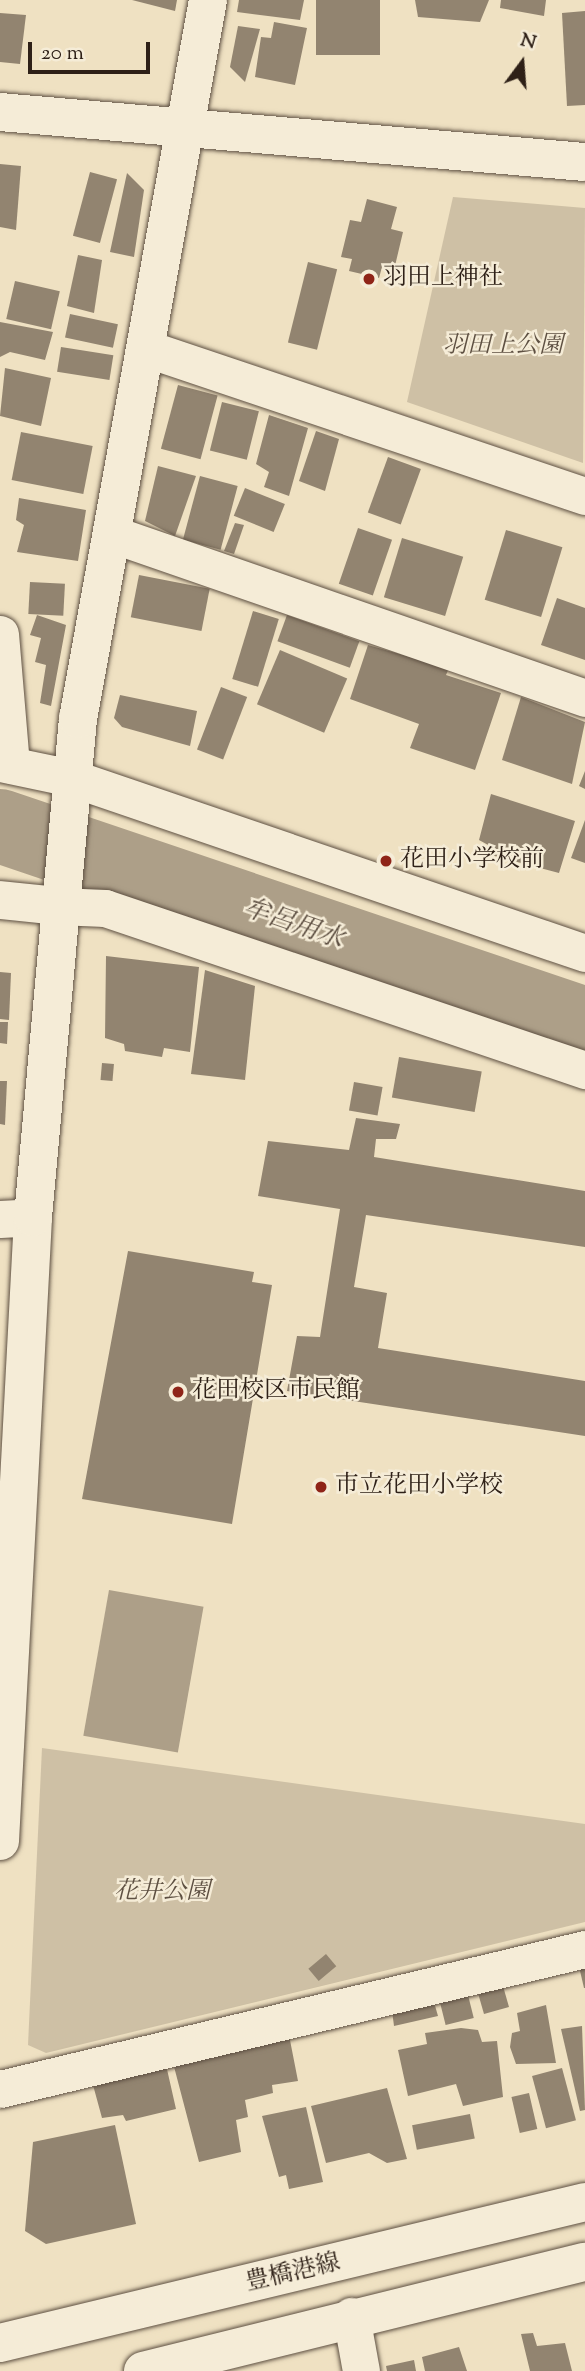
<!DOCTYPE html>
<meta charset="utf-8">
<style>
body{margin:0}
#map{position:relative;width:585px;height:2371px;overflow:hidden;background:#efe1c2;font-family:"Sorts Mill Goudy","Noto Serif JP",serif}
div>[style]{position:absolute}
.green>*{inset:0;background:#cec0a5}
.water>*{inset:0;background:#ad9f88;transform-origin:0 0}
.river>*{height:74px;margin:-37px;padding:0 37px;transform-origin:37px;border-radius:37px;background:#ad9f88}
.building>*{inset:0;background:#928470;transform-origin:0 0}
.roads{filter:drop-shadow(0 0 2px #5e5042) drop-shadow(0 0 2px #5e5042)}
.street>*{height:37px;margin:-18.5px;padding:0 18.5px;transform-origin:18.5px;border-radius:18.5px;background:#f5ecd7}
.secondary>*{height:38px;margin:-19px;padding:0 19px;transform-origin:19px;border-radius:19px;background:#f5ecd7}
.dots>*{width:19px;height:19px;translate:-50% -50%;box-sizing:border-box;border:4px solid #f5ecd7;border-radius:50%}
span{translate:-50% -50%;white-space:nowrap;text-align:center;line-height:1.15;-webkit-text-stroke:5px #f5ecd7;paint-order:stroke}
.poi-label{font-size:24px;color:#2e2017}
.left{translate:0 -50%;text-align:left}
.park-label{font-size:24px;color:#5e5042;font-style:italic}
.street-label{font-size:24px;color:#2e2017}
.water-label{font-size:26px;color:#5a4c3f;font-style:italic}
.north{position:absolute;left:487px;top:28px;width:70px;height:70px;-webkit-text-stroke:5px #f5ecd7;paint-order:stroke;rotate:16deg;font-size:19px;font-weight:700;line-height:28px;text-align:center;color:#2e2017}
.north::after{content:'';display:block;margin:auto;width:24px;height:32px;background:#2e2017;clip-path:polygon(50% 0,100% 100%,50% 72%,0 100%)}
.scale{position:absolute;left:28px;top:42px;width:122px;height:32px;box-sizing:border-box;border:4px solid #2e2017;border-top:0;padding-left:9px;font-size:21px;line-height:24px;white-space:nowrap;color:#2e2017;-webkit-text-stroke:5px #f5ecd7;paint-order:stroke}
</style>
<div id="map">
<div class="green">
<i style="clip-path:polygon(453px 197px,585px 208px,583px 463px,407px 402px)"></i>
<i style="clip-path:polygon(42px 1748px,585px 1824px,585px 1922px,46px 2053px,28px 2045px)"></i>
</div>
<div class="water">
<i style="left:109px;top:1590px;width:96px;height:148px;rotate:10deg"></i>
</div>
<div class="river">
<i style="left:0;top:826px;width:618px;rotate:18.7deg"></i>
</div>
<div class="building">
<i style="clip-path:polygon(132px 0,177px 0,175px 11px)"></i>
<i style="clip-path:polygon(239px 0,304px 0,300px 20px,237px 12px)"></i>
<i style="left:316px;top:0;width:64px;height:55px"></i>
<i style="clip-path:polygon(415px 0,489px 0,480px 22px,418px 17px)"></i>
<i style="clip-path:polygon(501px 0,546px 0,544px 16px,500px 8px)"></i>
<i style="clip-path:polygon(585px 11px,585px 105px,567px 106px,562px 13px)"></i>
<i style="clip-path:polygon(0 13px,26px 15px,20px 64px,0 62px)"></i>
<i style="clip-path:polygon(274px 22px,307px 28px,295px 85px,255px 77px,261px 37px,271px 38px)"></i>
<i style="clip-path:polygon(238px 26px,260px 29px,245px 82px,230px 67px)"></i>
<i style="clip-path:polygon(0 164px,21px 166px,16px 230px,0 227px)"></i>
<i style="left:90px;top:172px;width:28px;height:66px;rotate:15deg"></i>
<i style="clip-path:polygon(127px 173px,144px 190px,134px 257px,110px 252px)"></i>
<i style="clip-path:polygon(367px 199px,397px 207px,391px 229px,403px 232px,394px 270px,382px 267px,379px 278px,349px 271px,352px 259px,341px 257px,350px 220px,361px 222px)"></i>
<i style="clip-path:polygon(78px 255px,102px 260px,94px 313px,67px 306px)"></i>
<i style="left:308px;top:262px;width:30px;height:83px;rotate:14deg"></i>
<i style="left:15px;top:281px;width:46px;height:39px;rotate:13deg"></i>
<i style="left:70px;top:314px;width:49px;height:24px;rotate:12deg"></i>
<i style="clip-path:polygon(0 322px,53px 332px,45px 360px,10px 352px,0 357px)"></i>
<i style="left:61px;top:347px;width:53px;height:25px;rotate:9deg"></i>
<i style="clip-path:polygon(5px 368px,51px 378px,41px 426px,0 416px)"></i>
<i style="left:178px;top:385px;width:41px;height:66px;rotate:15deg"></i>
<i style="left:222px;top:402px;width:38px;height:50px;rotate:14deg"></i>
<i style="clip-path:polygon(269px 415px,308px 428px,289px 496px,264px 487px,269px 472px,256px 464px)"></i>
<i style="clip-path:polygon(316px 431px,339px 439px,325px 491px,299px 481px)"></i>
<i style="left:21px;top:432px;width:73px;height:49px;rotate:11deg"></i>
<i style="left:388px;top:457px;width:35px;height:59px;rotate:20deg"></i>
<i style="clip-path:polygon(158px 466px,196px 476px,175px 536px,145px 521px)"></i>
<i style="left:200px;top:476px;width:39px;height:66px;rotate:15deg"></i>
<i style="left:245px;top:488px;width:43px;height:30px;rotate:22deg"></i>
<i style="clip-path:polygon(19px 498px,86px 510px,78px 561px,17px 552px,24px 525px,16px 520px)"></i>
<i style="clip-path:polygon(235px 523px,244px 525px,234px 554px,224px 551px)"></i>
<i style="left:358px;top:528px;width:36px;height:59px;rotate:19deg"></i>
<i style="left:506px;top:530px;width:59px;height:73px;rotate:17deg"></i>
<i style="left:402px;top:538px;width:64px;height:62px;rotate:17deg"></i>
<i style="left:139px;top:575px;width:72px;height:43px;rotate:11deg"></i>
<i style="left:30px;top:582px;width:35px;height:32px;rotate:3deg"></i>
<i style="clip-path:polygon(557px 598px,585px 608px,585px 660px,541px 645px)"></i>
<i style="left:253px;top:611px;width:27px;height:71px;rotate:17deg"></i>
<i style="clip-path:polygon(37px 615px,66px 625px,51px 706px,40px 703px,46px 665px,35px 662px,41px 638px,30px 635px)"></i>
<i style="left:287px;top:615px;width:77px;height:28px;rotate:20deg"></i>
<i style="clip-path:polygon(368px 645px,449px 668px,446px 675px,501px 693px,475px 770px,410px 748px,419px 724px,350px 699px)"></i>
<i style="left:280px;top:650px;width:73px;height:59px;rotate:23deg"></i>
<i style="left:221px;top:687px;width:28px;height:67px;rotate:21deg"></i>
<i style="clip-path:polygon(120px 695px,197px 711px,190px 746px,122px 727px,114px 718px)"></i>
<i style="clip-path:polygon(521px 697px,585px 722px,572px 784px,502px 760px)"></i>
<i style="clip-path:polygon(585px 771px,585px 789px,579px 786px)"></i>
<i style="clip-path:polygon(491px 794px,575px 821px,559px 873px,491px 855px,490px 846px,479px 840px)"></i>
<i style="clip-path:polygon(585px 820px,585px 863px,571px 858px)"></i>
<i style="clip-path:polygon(106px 956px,199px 967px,190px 1052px,164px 1048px,162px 1057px,125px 1051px,124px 1044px,105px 1038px)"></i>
<i style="clip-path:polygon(205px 970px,255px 986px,245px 1080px,191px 1074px)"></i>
<i style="clip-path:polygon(0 972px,11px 973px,9px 1020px,0 1019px)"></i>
<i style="clip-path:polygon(0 1022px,8px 1022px,7px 1044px,0 1043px)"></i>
<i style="left:399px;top:1057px;width:84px;height:41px;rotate:10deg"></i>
<i style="left:102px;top:1063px;width:12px;height:17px;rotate:5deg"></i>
<i style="clip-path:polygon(0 1081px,7px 1081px,5px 1125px,0 1124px)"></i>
<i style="left:354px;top:1082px;width:29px;height:29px;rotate:10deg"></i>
<i style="clip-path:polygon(356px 1118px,400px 1124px,396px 1139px,376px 1139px,374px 1157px,585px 1191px,585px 1247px,366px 1215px,354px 1287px,387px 1293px,378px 1348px,585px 1381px,585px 1436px,287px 1391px,297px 1336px,320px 1337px,340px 1209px,258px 1196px,268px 1141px,349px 1150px)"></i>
<i style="clip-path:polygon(128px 1251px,254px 1272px,252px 1282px,272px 1285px,232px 1524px,82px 1499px)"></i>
<i style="left:326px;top:1954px;width:16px;height:23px;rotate:50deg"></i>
<i style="clip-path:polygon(585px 1957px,585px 1988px,584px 1988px,577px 1958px)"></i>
<i style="left:501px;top:1979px;width:29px;height:26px;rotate:74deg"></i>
<i style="left:466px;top:1987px;width:32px;height:29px;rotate:76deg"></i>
<i style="clip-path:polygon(431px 1992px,438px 2016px,394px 2026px,391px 2003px)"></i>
<i style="clip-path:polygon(546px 2005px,556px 2063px,516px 2064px,510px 2047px,512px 2033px,520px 2031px,517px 2013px)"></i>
<i style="clip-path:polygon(582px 2026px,585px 2110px,580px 2111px,561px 2029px)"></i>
<i style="clip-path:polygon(461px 2028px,478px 2030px,482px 2042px,497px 2041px,503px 2097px,463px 2106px,456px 2084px,408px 2096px,398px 2050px,427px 2044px,425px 2033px)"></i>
<i style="clip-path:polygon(289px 2035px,298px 2081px,272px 2085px,273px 2093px,245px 2100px,248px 2117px,236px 2120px,241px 2152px,199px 2162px,172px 2059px)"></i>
<i style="clip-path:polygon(164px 2056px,176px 2109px,126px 2121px,123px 2115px,102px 2118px,90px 2074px)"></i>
<i style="left:562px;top:2068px;width:54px;height:31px;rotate:75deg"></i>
<i style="clip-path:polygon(387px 2088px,407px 2159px,387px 2163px,369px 2153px,326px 2163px,311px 2106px)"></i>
<i style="left:529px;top:2093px;width:37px;height:18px;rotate:77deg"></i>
<i style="clip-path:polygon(306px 2107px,323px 2182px,289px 2189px,286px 2175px,279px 2177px,262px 2116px)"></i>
<i style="left:470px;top:2114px;width:25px;height:59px;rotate:79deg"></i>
<i style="clip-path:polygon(115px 2125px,136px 2224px,46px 2244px,25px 2231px,33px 2142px)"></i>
<i style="clip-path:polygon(533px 2333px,537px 2346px,565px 2343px,572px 2371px,530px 2371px,521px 2334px)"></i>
<i style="clip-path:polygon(459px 2347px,467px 2371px,425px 2371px,422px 2357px)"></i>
<i style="clip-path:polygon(414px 2360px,416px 2371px,387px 2371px,386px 2366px)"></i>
</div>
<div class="roads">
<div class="street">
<i style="left:145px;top:348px;width:464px;rotate:18.6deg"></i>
<i style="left:112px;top:534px;width:501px;rotate:19.12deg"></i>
<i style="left:0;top:634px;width:131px;rotate:85.2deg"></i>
<i style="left:0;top:763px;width:74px;rotate:11.8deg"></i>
<i style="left:72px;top:778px;width:542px;rotate:18.84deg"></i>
<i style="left:58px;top:906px;width:47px;rotate:2.4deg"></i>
<i style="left:105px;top:908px;width:507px;rotate:18.65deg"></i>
<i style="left:0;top:1219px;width:33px;rotate:-3deg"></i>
<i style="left:0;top:2089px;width:602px;rotate:-13.46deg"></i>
<i style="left:351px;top:2316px;width:56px;rotate:79.7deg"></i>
</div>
<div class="secondary">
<i style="left:0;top:112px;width:587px;rotate:4.89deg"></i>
<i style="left:0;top:900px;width:58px;rotate:5.9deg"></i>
<i style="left:0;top:1841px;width:625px;rotate:-86.97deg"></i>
<i style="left:33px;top:1217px;width:500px;rotate:-84.84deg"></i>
<i style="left:78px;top:719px;width:731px;rotate:-79.75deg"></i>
<i style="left:0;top:2343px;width:602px;rotate:-13.55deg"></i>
<i style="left:143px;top:2371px;width:455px;rotate:-13.9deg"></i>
</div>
</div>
<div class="dots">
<i style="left:369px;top:279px;background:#8f2418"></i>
<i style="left:386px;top:861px;background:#8f2418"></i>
<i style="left:178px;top:1392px;background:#8f2418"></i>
<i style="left:321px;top:1487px;background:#8f2418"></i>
</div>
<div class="poi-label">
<span class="left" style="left:383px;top:279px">羽田上神社</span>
<span class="left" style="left:400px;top:861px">花田小学校前</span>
<span class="left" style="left:192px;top:1392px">花田校区市民館</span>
<span class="left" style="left:335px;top:1487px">市立花田小学校</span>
</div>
<div class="park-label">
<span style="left:503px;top:347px">羽田上公園</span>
<span style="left:162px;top:1893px">花井公園</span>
</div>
<div class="street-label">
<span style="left:293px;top:2274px;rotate:-13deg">豊橋港線</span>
</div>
<div class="water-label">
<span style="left:293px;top:925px;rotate:19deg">牟呂用水</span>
</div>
<div class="north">N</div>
<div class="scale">20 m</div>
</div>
